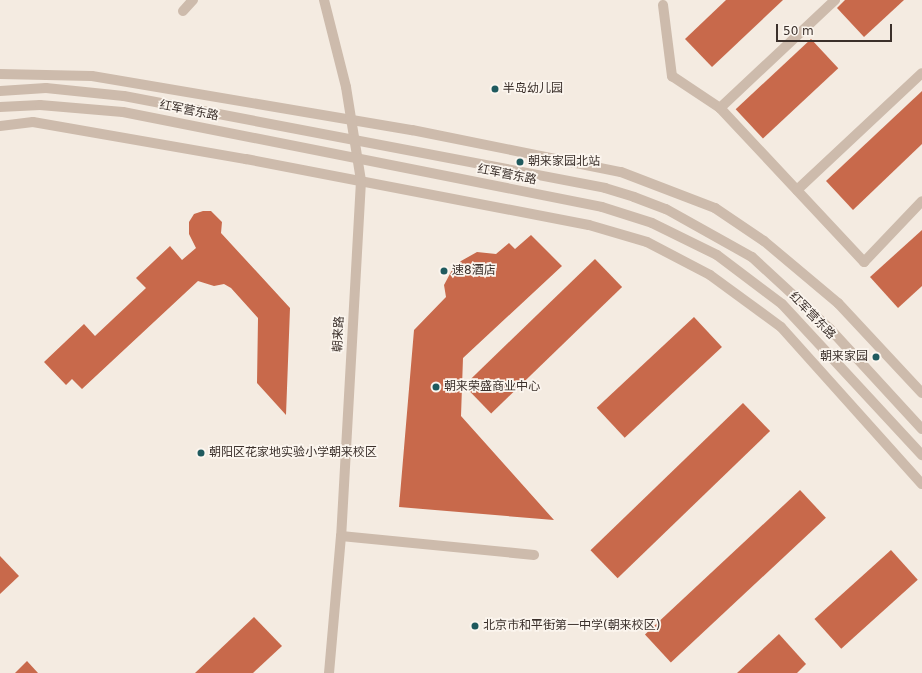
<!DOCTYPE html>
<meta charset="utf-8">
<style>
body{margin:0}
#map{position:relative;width:922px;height:673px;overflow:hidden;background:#f4ebe1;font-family:"DejaVu Sans","Noto Sans SC",sans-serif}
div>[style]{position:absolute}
.building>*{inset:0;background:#c8694b;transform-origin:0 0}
.minor>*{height:10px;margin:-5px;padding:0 5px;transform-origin:5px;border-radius:5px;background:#cdbbac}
.tertiary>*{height:10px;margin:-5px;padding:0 5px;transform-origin:5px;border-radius:5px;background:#cdbbac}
.dots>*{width:11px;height:11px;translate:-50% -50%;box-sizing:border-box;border:2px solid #fbf5ee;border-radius:50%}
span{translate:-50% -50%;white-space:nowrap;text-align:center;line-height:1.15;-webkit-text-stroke:3.5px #fbf5ee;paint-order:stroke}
.poi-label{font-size:12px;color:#3b302b}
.left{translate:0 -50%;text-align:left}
.right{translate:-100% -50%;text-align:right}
.street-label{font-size:12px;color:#3b302b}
.scale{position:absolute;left:776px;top:24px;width:116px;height:18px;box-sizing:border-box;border:2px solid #3b302b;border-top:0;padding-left:5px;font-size:12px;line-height:14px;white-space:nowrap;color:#3b302b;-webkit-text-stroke:3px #fbf5ee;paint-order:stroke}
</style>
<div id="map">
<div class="building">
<i style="clip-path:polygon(726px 0,783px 0,712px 67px,685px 39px)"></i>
<i style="clip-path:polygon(845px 0,904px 0,864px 37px,837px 8px)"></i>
<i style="left:811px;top:39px;width:40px;height:103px;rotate:47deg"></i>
<i style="clip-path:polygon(922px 91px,922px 144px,853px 210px,826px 181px)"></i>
<i style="clip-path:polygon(203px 211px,211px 211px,222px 222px,221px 233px,290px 308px,286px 415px,257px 383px,258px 318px,231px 288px,224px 284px,214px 286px,198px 281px,82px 389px,72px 379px,66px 385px,44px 362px,84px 324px,95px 336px,146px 288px,136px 278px,170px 246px,182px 260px,196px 248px,189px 234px,189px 222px,194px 214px)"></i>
<i style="clip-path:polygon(922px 230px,922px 286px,898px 308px,870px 277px)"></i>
<i style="clip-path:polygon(531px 235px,562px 266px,463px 358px,461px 416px,554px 520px,399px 507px,414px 330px,446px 297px,444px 285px,452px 270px,461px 261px,477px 252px,496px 254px,509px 243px,515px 249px)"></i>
<i style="left:595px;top:259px;width:39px;height:182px;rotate:46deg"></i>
<i style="left:694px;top:317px;width:41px;height:133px;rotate:47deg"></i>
<i style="left:743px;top:403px;width:39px;height:212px;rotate:46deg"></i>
<i style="left:800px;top:490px;width:38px;height:212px;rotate:47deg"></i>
<i style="left:891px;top:550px;width:40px;height:103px;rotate:48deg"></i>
<i style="clip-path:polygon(0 556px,19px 576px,0 594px)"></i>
<i style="clip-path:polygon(254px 617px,282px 646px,253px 673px,195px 673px)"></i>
<i style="clip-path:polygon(779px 634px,806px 664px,797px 673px,737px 673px)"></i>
<i style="clip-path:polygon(27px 661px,38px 673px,15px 673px)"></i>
</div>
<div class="minor">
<i style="left:663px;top:5px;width:72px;rotate:82.8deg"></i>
<i style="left:672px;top:76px;width:58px;rotate:33.7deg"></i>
<i style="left:720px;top:108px;width:211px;rotate:46.9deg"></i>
<i style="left:864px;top:262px;width:84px;rotate:-46.4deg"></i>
<i style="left:183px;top:11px;width:15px;rotate:-48deg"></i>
<i style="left:0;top:74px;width:92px;rotate:1.2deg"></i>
<i style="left:92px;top:76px;width:325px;rotate:9.6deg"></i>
<i style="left:412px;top:130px;width:213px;rotate:11.4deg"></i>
<i style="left:621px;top:172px;width:101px;rotate:21deg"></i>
<i style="left:715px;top:208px;width:59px;rotate:34deg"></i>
<i style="left:764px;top:241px;width:97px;rotate:40deg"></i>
<i style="left:838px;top:303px;width:123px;rotate:47deg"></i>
<i style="left:720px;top:108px;width:158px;rotate:-43.2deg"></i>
<i style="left:0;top:126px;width:33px;rotate:-7deg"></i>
<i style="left:33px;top:122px;width:216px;rotate:9.9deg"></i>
<i style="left:246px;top:159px;width:349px;rotate:10.9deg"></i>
<i style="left:589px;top:225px;width:60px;rotate:16.3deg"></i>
<i style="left:647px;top:242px;width:71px;rotate:27.6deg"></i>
<i style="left:710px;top:275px;width:88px;rotate:36.2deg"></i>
<i style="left:781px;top:327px;width:211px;rotate:48.1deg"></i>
<i style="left:797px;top:190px;width:171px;rotate:-43.1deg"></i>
<i style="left:341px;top:536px;width:194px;rotate:5.6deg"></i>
</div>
<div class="tertiary">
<i style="left:324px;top:0;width:90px;rotate:75.8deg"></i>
<i style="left:346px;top:87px;width:95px;rotate:80.9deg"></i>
<i style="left:361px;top:181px;width:356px;rotate:93.2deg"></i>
<i style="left:341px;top:536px;width:138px;rotate:95deg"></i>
<i style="left:0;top:91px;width:46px;rotate:-3.7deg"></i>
<i style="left:46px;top:88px;width:78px;rotate:5.9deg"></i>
<i style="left:124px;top:96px;width:490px;rotate:10.8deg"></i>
<i style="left:605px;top:188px;width:30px;rotate:17deg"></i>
<i style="left:634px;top:197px;width:34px;rotate:21deg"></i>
<i style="left:666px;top:209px;width:98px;rotate:29.2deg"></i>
<i style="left:752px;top:257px;width:106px;rotate:42.7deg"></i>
<i style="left:830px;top:329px;width:136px;rotate:47.4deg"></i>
<i style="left:0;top:107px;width:40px;rotate:-2.9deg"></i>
<i style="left:40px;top:105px;width:83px;rotate:4.8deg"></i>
<i style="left:123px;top:112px;width:488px;rotate:11.2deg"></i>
<i style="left:602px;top:207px;width:52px;rotate:17.7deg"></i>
<i style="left:652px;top:223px;width:72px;rotate:26.2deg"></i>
<i style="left:717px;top:255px;width:81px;rotate:37deg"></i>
<i style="left:782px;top:304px;width:206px;rotate:47.2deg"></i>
</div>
<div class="dots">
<i style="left:495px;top:89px;background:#1f5a5e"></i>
<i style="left:520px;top:162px;background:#1f5a5e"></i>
<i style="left:444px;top:271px;background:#1f5a5e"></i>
<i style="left:876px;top:357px;background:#1f5a5e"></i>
<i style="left:436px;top:387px;background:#1f5a5e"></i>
<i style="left:201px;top:453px;background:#1f5a5e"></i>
<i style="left:475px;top:626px;background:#1f5a5e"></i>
</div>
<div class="poi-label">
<span class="left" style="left:503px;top:89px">半岛幼儿园</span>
<span class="left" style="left:528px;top:162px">朝来家园北站</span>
<span class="left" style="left:452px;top:271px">速8酒店</span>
<span class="right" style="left:868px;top:357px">朝来家园</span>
<span class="left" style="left:444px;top:387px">朝来荣盛商业中心</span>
<span class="left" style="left:209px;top:453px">朝阳区花家地实验小学朝来校区</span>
<span class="left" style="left:483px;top:626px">北京市和平街第一中学(朝来校区)</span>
</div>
<div class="street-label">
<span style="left:189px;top:111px;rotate:11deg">红军营东路</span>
<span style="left:507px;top:175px;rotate:11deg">红军营东路</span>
<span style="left:812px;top:316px;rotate:46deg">红军营东路</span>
<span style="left:339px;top:334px;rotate:-87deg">朝来路</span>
</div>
<div class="scale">50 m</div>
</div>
